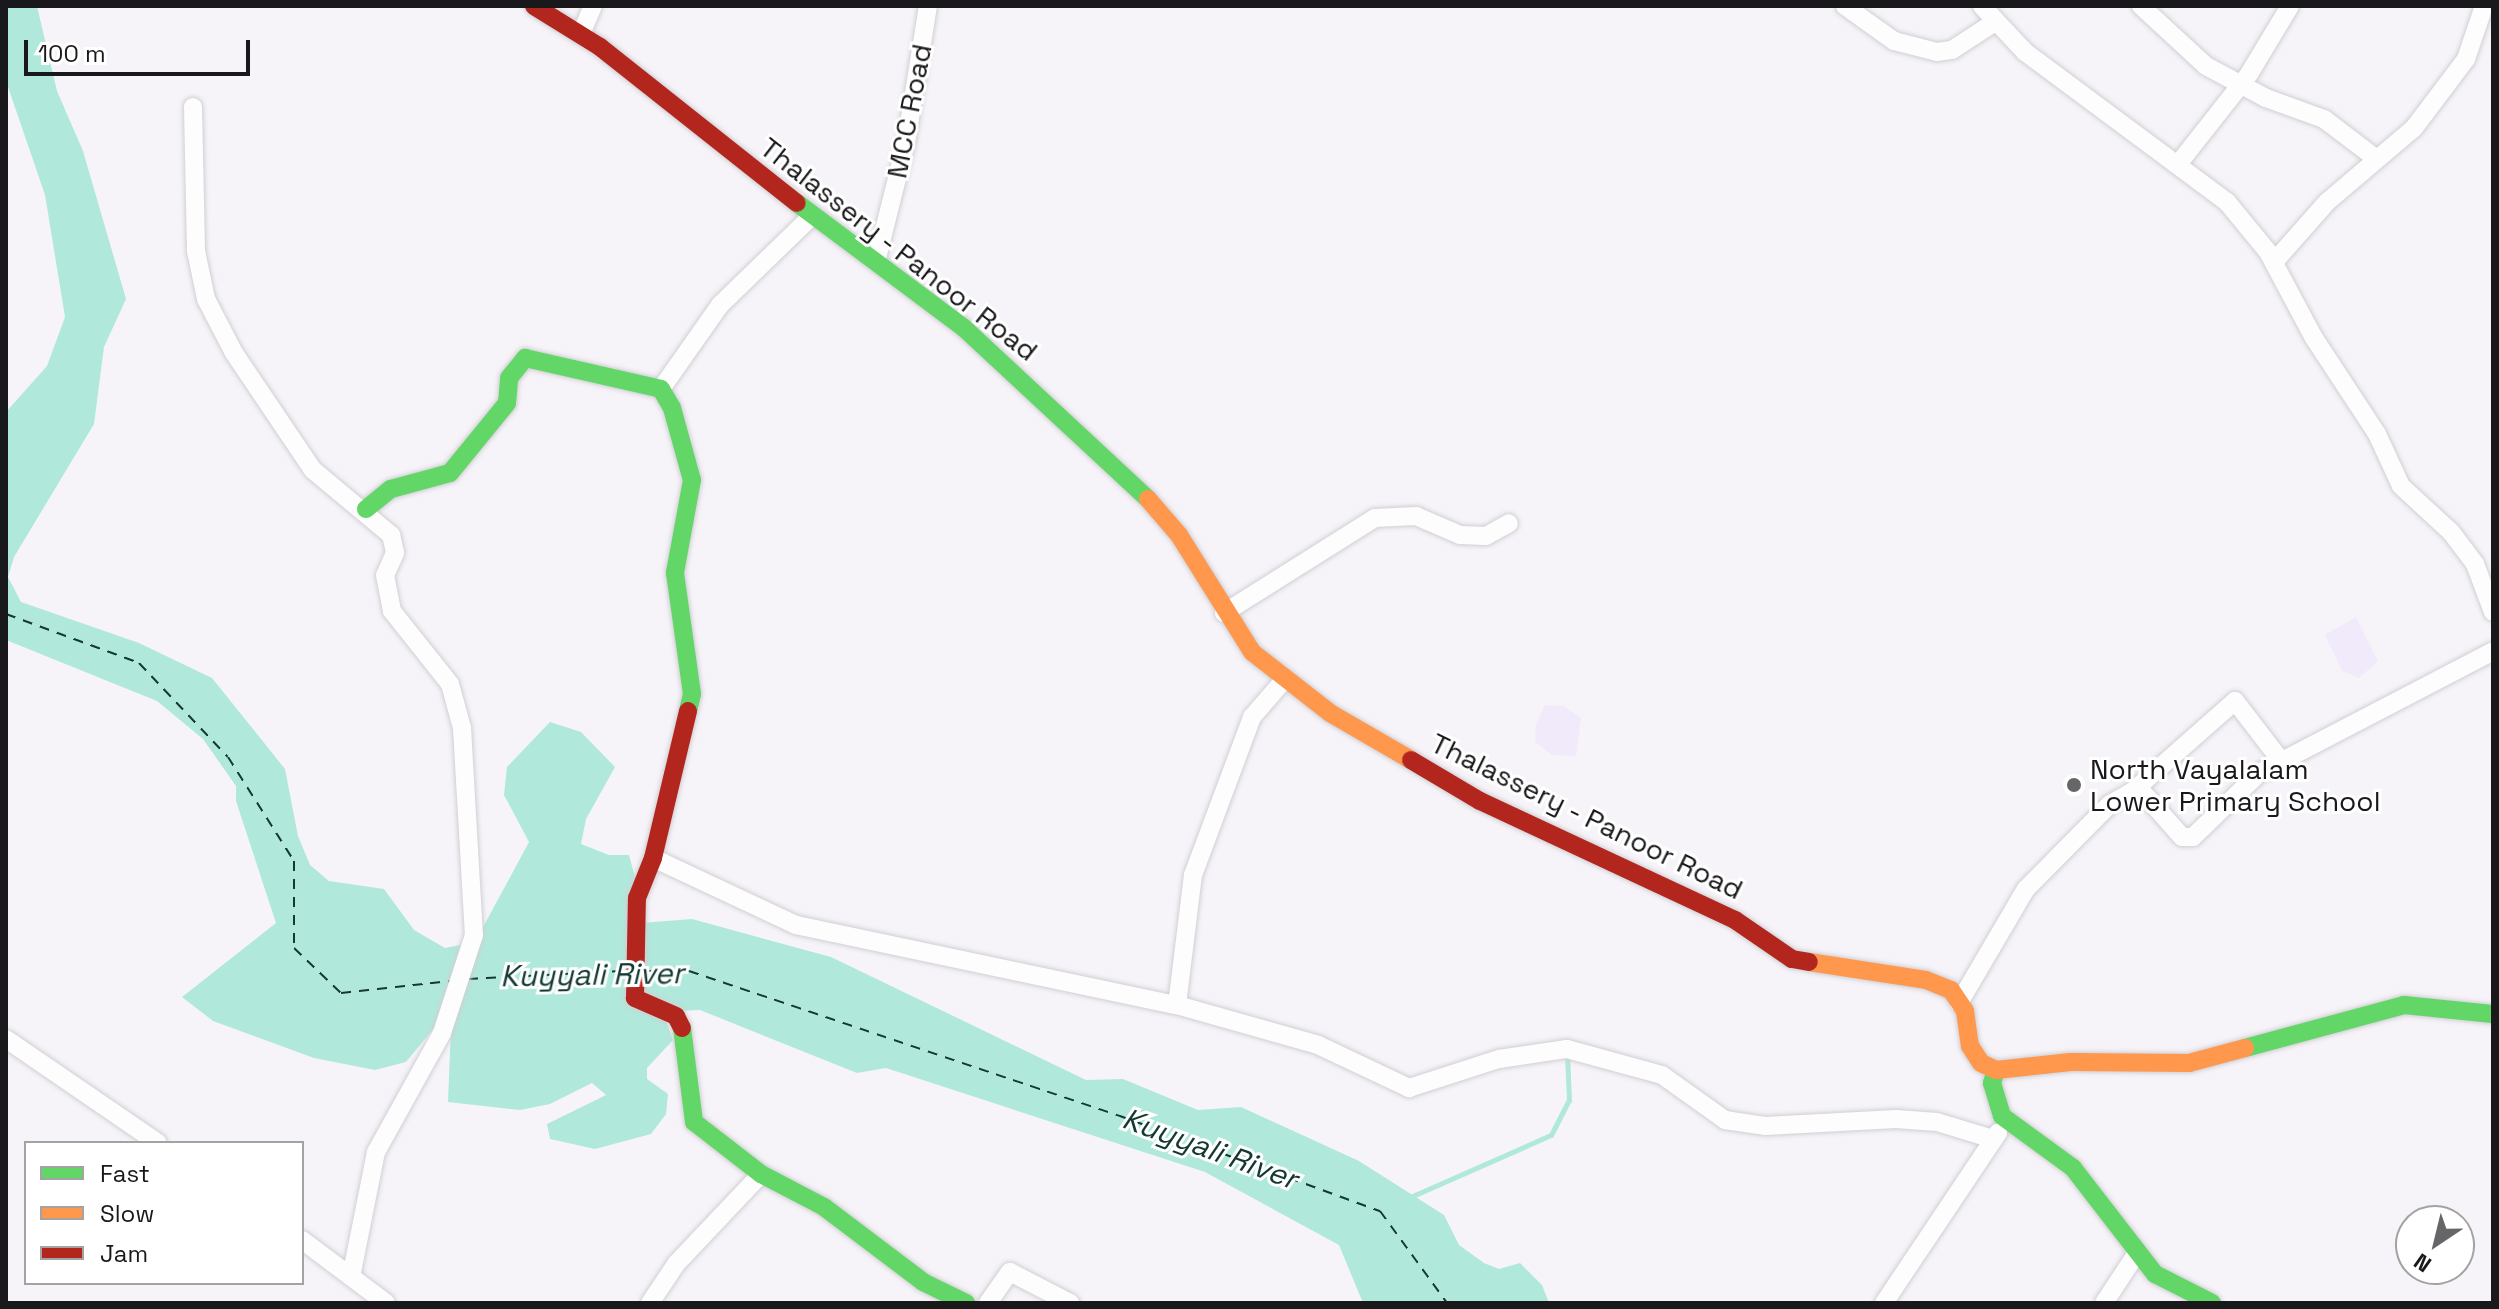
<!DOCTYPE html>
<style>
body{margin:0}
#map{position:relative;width:2499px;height:1309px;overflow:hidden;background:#f6f4f9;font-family:"Space Grotesk",sans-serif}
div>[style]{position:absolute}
.green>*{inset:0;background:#f0eafa}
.water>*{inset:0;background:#b0e9db}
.stream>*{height:5px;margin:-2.5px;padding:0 2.5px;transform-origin:2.5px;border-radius:2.5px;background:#b0e9db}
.ferry>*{height:2px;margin-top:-1px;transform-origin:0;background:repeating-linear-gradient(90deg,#133930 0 10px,transparent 0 18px)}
.roads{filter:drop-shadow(0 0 2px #d0cfd3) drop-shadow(0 0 2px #d0cfd3)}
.street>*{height:18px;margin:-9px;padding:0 9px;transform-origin:9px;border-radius:9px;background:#fefdfe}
.fast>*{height:18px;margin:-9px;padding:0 9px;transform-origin:9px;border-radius:9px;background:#63d668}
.slow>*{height:18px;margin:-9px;padding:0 9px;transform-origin:9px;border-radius:9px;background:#ff974d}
.jam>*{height:18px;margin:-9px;padding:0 9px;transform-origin:9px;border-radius:9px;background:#b3261e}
.dots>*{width:22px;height:22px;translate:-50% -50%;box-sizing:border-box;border:4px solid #fff;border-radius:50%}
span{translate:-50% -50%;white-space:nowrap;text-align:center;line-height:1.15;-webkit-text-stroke:6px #fff;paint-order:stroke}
.street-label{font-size:28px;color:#19181a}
.poi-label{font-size:28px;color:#19181a}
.left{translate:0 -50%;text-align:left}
.water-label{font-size:30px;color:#133930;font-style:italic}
.frame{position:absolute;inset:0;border:8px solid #19181a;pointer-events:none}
.legend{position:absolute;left:24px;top:1141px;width:280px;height:144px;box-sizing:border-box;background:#fff;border:2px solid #a3a3a3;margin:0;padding:10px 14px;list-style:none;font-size:24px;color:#19181a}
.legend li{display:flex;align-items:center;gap:16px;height:40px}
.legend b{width:40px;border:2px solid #a3a3a3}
.north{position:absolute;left:2395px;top:1205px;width:80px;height:80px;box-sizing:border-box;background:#fff;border:2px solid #a3a3a3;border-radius:50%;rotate:215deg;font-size:22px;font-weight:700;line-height:32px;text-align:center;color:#19181a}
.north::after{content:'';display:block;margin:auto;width:28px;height:36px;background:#666568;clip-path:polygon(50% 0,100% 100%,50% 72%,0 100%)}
.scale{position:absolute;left:24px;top:40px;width:226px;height:36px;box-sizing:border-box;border:4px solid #19181a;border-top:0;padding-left:10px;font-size:24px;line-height:28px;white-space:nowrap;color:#19181a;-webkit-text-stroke:6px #fff;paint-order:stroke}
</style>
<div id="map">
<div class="green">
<i style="clip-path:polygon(2356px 617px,2378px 661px,2359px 678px,2342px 671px,2325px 635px)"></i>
<i style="clip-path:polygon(1545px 705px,1564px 706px,1581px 718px,1576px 756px,1552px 755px,1535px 742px,1536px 724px)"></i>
</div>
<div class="water">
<i style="clip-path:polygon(6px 6px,37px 6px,57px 91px,83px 151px,126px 299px,104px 347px,94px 424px,14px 557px,8px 577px,21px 602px,139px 643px,212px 678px,285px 769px,298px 836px,310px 865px,329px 881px,384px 889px,414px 930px,445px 948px,475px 942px,529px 842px,504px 795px,507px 767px,550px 722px,581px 732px,615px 767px,586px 819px,581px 844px,609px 855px,629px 855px,635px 877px,631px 1002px,666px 1021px,673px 1040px,647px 1068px,647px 1079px,668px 1094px,666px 1114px,651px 1134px,595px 1149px,550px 1139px,547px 1124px,606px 1095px,592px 1083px,550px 1104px,520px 1110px,448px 1102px,451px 1027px,434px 1028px,406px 1062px,375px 1070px,314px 1058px,213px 1021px,182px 997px,276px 923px,236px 801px,236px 786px,203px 739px,157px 701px,6px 640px,6px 412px,47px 366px,65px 317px,45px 195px,6px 81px)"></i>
<i style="clip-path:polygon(692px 919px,831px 957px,1086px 1080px,1123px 1079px,1198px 1110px,1241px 1107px,1359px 1161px,1444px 1215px,1459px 1245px,1484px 1263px,1499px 1269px,1520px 1263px,1542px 1285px,1549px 1303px,1363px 1303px,1339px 1245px,1205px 1172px,886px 1068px,857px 1073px,700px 1010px,679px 1011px,643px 1000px,641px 923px)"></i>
</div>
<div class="stream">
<i style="left:1408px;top:1198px;width:156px;rotate:-23.8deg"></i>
<i style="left:1551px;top:1135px;width:39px;rotate:-63deg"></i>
<i style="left:1569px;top:1100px;width:46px;rotate:-92.5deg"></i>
</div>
<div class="ferry">
<i style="left:6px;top:506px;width:1px"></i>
<i style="left:6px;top:614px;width:142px;rotate:20.2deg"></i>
<i style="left:139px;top:663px;width:129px;rotate:46.6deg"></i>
<i style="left:228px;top:757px;width:123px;rotate:57.6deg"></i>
<i style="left:294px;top:861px;width:87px;rotate:90deg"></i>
<i style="left:294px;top:948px;width:65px;rotate:43.8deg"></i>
<i style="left:341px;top:993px;width:110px;rotate:-6.3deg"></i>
<i style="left:648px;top:971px;width:41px"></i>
<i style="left:689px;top:971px;width:455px;rotate:18.6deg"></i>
<i style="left:1120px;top:1116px;width:277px;rotate:20.1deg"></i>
<i style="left:1380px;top:1211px;width:114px;rotate:53.9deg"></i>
<i style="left:468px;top:979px;width:153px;rotate:-3deg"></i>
</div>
<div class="roads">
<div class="street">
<i style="left:1845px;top:6px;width:60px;rotate:35.5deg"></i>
<i style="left:1894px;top:41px;width:44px;rotate:14.3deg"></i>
<i style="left:1937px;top:52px;width:15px;rotate:-8deg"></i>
<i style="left:1952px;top:50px;width:51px;rotate:-33.1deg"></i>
<i style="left:1982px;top:6px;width:63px;rotate:46.9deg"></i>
<i style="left:2025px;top:52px;width:252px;rotate:36.6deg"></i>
<i style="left:2227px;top:202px;width:65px;rotate:50.6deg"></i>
<i style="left:2268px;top:252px;width:98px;rotate:61.9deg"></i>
<i style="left:2314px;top:338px;width:115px;rotate:56.7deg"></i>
<i style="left:2377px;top:434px;width:57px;rotate:65.2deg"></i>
<i style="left:2401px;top:486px;width:68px;rotate:42.6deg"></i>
<i style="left:2451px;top:532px;width:40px;rotate:53deg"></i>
<i style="left:2475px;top:564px;width:51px;rotate:69.4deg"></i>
<i style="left:2141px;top:6px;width:88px;rotate:42.7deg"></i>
<i style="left:2206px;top:66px;width:68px;rotate:28.1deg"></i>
<i style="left:2266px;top:98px;width:62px;rotate:19.9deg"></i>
<i style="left:2324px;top:119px;width:63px;rotate:37.2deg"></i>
<i style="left:581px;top:34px;width:30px;rotate:-67deg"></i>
<i style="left:193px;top:107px;width:144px;rotate:88.8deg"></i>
<i style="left:196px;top:251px;width:49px;rotate:78.2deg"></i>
<i style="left:206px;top:299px;width:61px;rotate:62.6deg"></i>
<i style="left:234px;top:353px;width:141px;rotate:56deg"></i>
<i style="left:313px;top:470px;width:102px;rotate:39.8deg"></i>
<i style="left:391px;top:535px;width:18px;rotate:77deg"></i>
<i style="left:395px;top:553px;width:24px;rotate:114deg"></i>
<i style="left:385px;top:575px;width:37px;rotate:79deg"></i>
<i style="left:392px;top:611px;width:93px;rotate:51.5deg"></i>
<i style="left:450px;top:684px;width:46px;rotate:74.7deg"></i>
<i style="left:462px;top:728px;width:207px;rotate:86.7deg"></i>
<i style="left:474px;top:935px;width:103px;rotate:108.1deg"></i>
<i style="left:442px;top:1033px;width:136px;rotate:119deg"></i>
<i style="left:376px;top:1152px;width:127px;rotate:101.3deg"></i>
<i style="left:2179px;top:163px;width:113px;rotate:-51.8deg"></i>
<i style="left:2249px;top:74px;width:79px;rotate:-58.9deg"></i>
<i style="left:876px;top:262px;width:123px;rotate:-75.9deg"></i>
<i style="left:906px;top:143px;width:139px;rotate:-80.9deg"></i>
<i style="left:2274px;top:262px;width:80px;rotate:-48.5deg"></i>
<i style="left:2327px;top:202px;width:114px;rotate:-40.4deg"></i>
<i style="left:2414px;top:128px;width:86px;rotate:-53deg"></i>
<i style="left:2466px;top:59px;width:56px;rotate:-71.2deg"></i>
<i style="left:661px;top:389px;width:103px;rotate:-54.9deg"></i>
<i style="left:720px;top:305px;width:129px;rotate:-44.1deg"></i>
<i style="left:1224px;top:613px;width:178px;rotate:-32.2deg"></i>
<i style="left:1375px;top:518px;width:41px;rotate:-2.8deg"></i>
<i style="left:1416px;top:516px;width:48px;rotate:23.4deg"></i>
<i style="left:1460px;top:535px;width:26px;rotate:2deg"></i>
<i style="left:1486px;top:536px;width:26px;rotate:-29deg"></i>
<i style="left:2133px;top:791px;width:136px;rotate:-41.4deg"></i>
<i style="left:2235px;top:701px;width:77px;rotate:52.4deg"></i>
<i style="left:653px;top:858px;width:158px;rotate:25.1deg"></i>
<i style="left:796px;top:925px;width:389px;rotate:11.9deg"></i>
<i style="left:1177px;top:1005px;width:147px;rotate:15.8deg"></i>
<i style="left:1318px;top:1045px;width:101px;rotate:25.3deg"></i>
<i style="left:1409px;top:1088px;width:95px;rotate:-17.9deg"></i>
<i style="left:1499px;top:1059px;width:69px;rotate:-8.4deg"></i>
<i style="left:1567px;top:1049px;width:98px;rotate:15.3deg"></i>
<i style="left:1662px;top:1075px;width:77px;rotate:35.5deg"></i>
<i style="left:1725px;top:1120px;width:40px;rotate:8.5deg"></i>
<i style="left:1765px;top:1126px;width:131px;rotate:-3.1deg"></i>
<i style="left:1896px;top:1119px;width:41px;rotate:4.2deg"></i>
<i style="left:1937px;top:1122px;width:59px;rotate:16.9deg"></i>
<i style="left:1959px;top:1003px;width:132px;rotate:-59.6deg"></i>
<i style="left:2026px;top:889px;width:120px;rotate:-45.3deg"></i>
<i style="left:2110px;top:804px;width:26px;rotate:-29deg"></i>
<i style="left:2133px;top:791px;width:11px;rotate:15deg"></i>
<i style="left:2144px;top:794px;width:57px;rotate:48.5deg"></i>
<i style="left:2182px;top:837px;width:11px"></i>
<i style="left:2193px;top:837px;width:92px;rotate:-44.1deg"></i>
<i style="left:2259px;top:773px;width:264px;rotate:-27.5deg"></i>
<i style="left:1177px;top:1005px;width:131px;rotate:-83deg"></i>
<i style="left:1193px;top:875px;width:169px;rotate:-69.5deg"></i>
<i style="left:1252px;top:717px;width:49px;rotate:-49.1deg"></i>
<i style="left:6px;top:1039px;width:184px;rotate:34.4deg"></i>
<i style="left:302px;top:1240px;width:105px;rotate:36.9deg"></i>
<i style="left:650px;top:1303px;width:47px;rotate:-56.3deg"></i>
<i style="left:676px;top:1264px;width:124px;rotate:-46.6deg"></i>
<i style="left:988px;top:1303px;width:38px;rotate:-55deg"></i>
<i style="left:1010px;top:1272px;width:68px;rotate:27.3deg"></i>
<i style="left:1884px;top:1303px;width:205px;rotate:-56.2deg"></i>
<i style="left:2104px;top:1303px;width:60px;rotate:-56.6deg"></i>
</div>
<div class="fast">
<i style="left:797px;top:203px;width:209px;rotate:36.8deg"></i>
<i style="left:964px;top:328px;width:251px;rotate:42.9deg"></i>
<i style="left:366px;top:509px;width:32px;rotate:-39deg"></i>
<i style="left:391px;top:489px;width:61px;rotate:-15.2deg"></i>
<i style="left:450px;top:473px;width:90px;rotate:-50.8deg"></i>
<i style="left:507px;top:403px;width:25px;rotate:-85deg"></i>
<i style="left:509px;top:378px;width:26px;rotate:-51deg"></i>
<i style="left:525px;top:358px;width:139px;rotate:12.8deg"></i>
<i style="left:661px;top:389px;width:22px;rotate:60deg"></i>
<i style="left:672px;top:408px;width:75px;rotate:74.5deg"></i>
<i style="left:692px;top:480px;width:95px;rotate:100.4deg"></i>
<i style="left:675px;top:573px;width:122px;rotate:82deg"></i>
<i style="left:692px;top:694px;width:17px;rotate:103deg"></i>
<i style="left:682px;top:1028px;width:95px;rotate:82.7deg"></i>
<i style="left:694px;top:1122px;width:85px;rotate:37.8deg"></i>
<i style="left:761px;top:1174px;width:71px;rotate:27.6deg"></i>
<i style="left:824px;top:1207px;width:124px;rotate:37.1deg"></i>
<i style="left:923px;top:1282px;width:48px;rotate:26deg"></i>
<i style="left:2245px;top:1048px;width:165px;rotate:-15.1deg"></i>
<i style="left:2404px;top:1005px;width:89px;rotate:5.8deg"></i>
<i style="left:1996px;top:1070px;width:14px;rotate:107deg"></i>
<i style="left:1992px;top:1083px;width:34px;rotate:73deg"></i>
<i style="left:2002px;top:1116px;width:88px;rotate:36.2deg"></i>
<i style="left:2073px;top:1168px;width:134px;rotate:52.3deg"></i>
<i style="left:2155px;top:1274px;width:64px;rotate:27deg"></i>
</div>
<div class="slow">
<i style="left:1148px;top:499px;width:48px;rotate:49.3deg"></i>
<i style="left:1179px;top:535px;width:138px;rotate:58deg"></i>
<i style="left:1252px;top:652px;width:99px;rotate:38deg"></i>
<i style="left:1330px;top:713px;width:94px;rotate:30.1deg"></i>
<i style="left:1809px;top:962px;width:118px;rotate:8.7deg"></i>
<i style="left:1926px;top:980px;width:27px;rotate:22deg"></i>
<i style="left:1951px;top:990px;width:25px;rotate:56deg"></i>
<i style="left:1965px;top:1011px;width:35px;rotate:82deg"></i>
<i style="left:1970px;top:1046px;width:20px;rotate:57deg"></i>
<i style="left:1981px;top:1063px;width:17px;rotate:25deg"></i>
<i style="left:1996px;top:1070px;width:75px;rotate:-6.1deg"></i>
<i style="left:2071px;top:1062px;width:118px;rotate:0.5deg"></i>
<i style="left:2189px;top:1063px;width:58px;rotate:-15deg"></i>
</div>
<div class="jam">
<i style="left:534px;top:6px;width:78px;rotate:31.8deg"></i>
<i style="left:600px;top:47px;width:251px;rotate:38.4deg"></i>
<i style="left:1411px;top:760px;width:80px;rotate:30.7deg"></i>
<i style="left:1480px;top:801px;width:281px;rotate:25deg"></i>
<i style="left:1735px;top:920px;width:69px;rotate:34.4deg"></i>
<i style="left:1792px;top:959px;width:17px;rotate:10deg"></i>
<i style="left:682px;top:1028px;width:13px;rotate:-117deg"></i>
<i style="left:676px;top:1016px;width:45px;rotate:-156.3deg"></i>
<i style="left:635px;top:998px;width:100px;rotate:-88.9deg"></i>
<i style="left:637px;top:898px;width:43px;rotate:-68.2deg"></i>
<i style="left:653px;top:858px;width:151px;rotate:-76.6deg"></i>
</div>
</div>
<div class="dots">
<i style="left:2074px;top:785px;background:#666568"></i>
</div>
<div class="street-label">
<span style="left:909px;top:111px;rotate:-79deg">MCC Road</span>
<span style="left:899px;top:249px;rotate:38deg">Thalassery - Panoor Road</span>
<span style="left:1587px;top:816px;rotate:26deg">Thalassery - Panoor Road</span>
</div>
<div class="poi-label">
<span class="left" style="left:2090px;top:785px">North Vayalalam<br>Lower Primary School</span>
</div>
<div class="water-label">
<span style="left:592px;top:975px;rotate:-1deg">Kuyyali River</span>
<span style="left:1210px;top:1149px;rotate:20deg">Kuyyali River</span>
</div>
<div class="frame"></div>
<ul class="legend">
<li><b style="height:10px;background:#63d668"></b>Fast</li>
<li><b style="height:10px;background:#ff974d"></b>Slow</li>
<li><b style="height:10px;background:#b3261e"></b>Jam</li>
</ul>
<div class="north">N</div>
<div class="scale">100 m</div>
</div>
